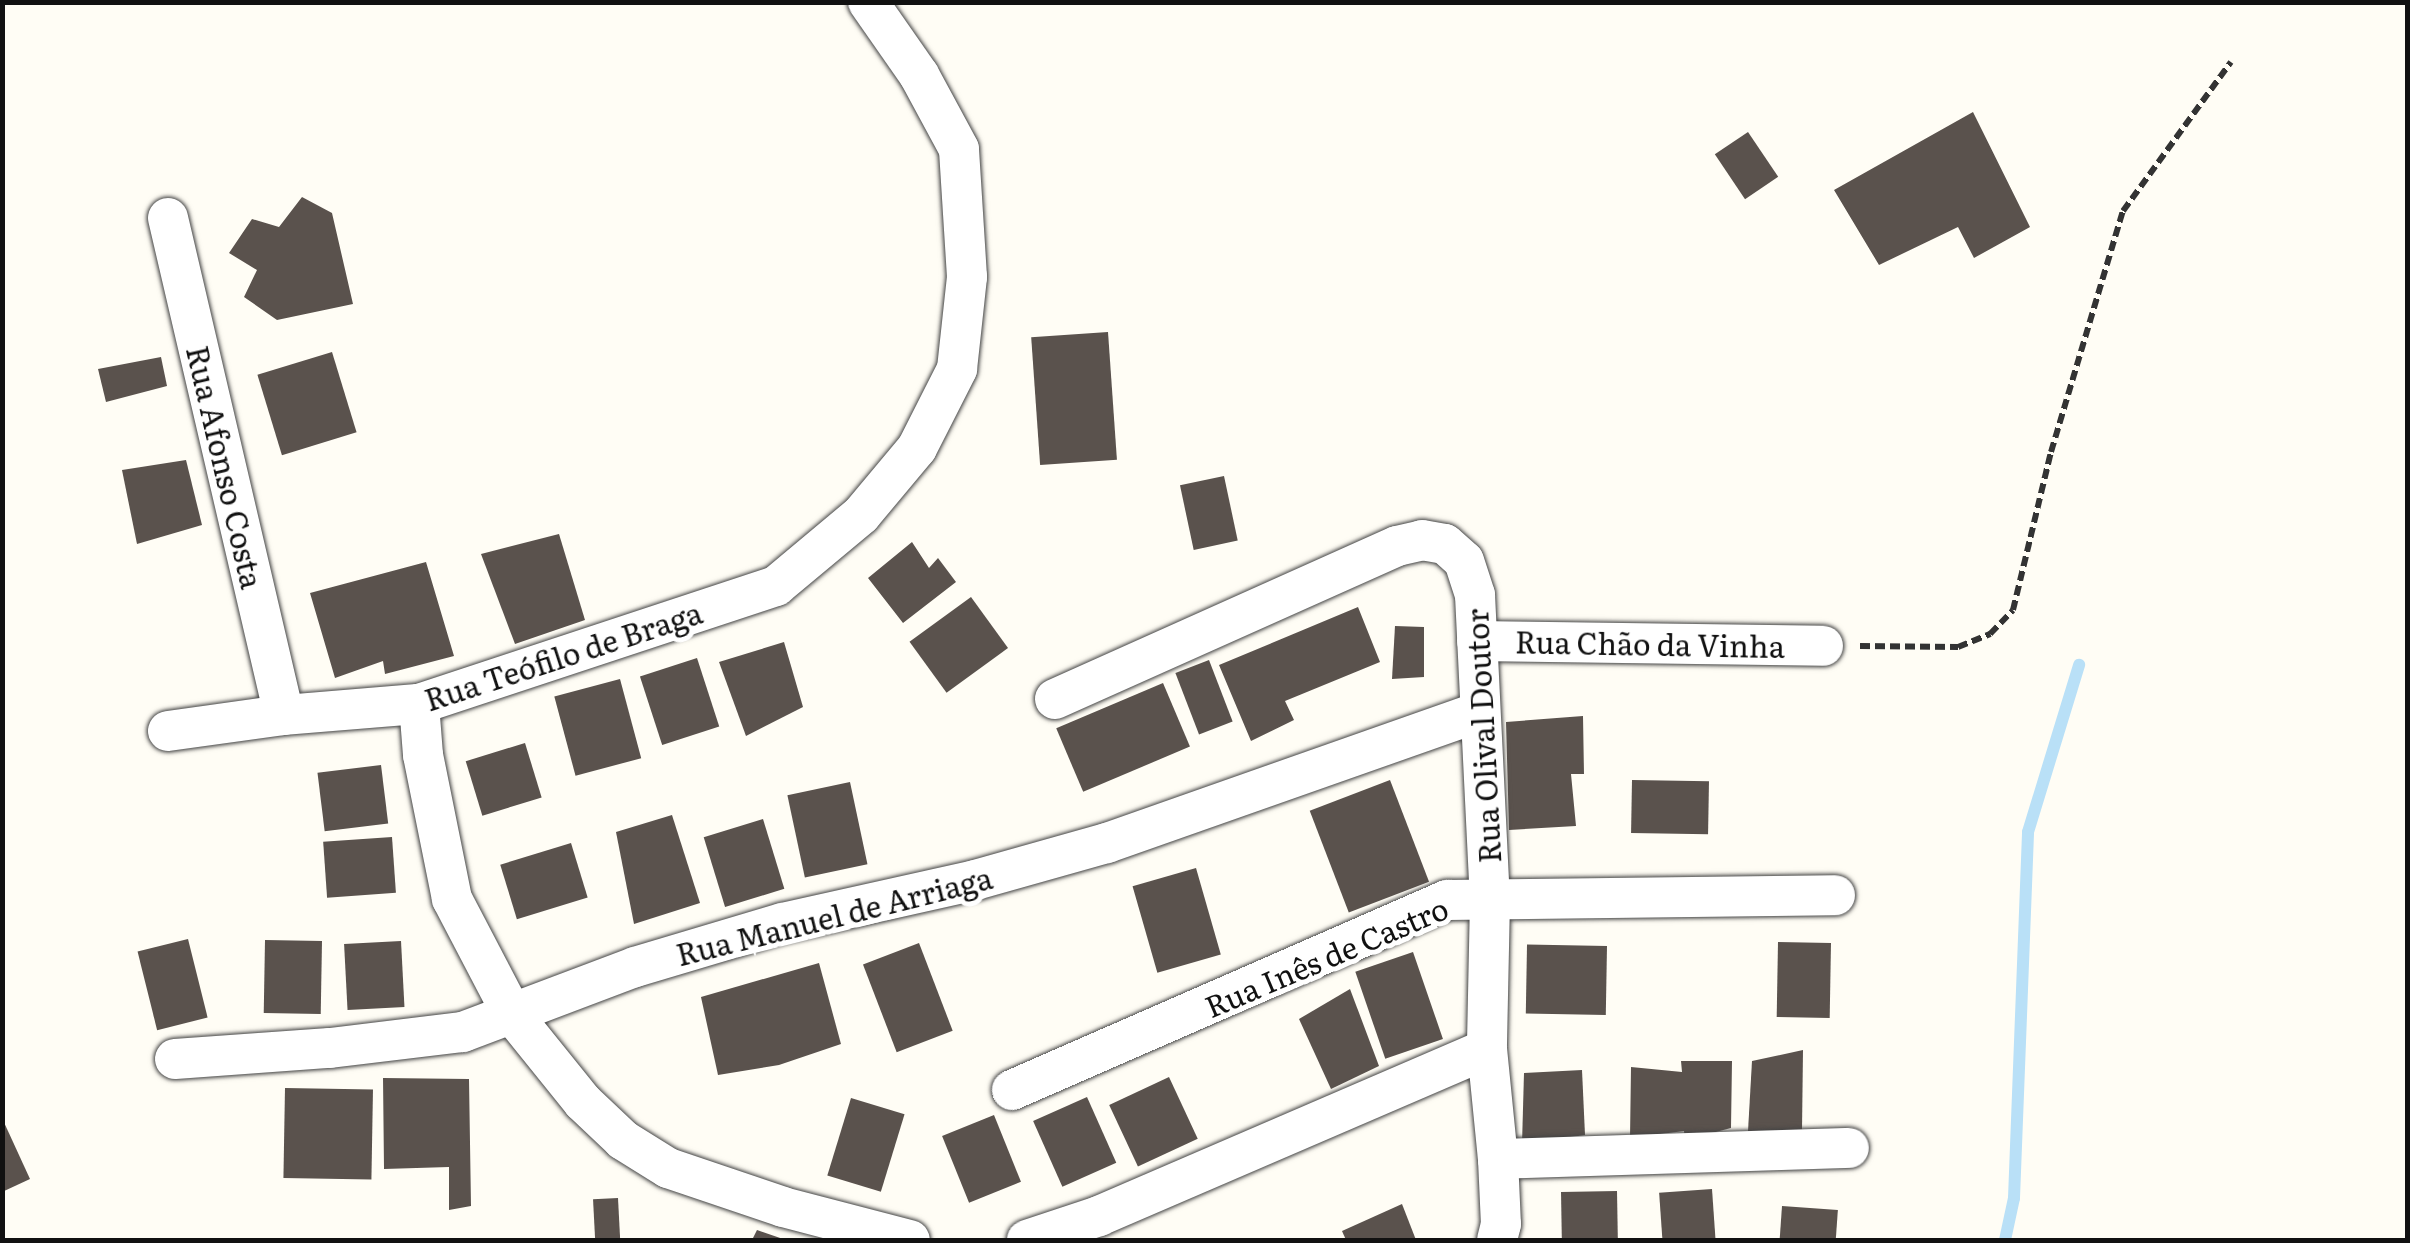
<!DOCTYPE html>
<meta charset="utf-8">
<style>
body{margin:0}
#map{position:relative;width:2410px;height:1243px;overflow:hidden;background:#fffdf5;font-family:Literata,serif}
div>[style]{position:absolute}
.stream>*{height:12px;margin:-6px;padding:0 6px;transform-origin:6px;border-radius:6px;background:#b9e0f7}
.building>*{inset:0;background:#5a524d;transform-origin:0 0}
.path>*{height:6px;margin-top:-3px;transform-origin:0;background:repeating-linear-gradient(90deg,#333 0 10px,transparent 0 15px)}
.roads{filter:drop-shadow(0 0 2px #444) drop-shadow(0 0 2px #444)}
.minor>*{height:40px;margin:-20px;padding:0 20px;transform-origin:20px;border-radius:20px;background:#fff}
span{translate:-50% -50%;white-space:nowrap;text-align:center;line-height:1.15;-webkit-text-stroke:10px #fff;paint-order:stroke}
.street-label{font-size:30px;color:#111}
.frame{position:absolute;inset:0;border:5px solid #111;pointer-events:none}
</style>
<div id="map">
<div class="stream">
<i style="left:2005px;top:1240px;width:43px;rotate:-77.9deg"></i>
<i style="left:2014px;top:1198px;width:366px;rotate:-87.8deg"></i>
<i style="left:2028px;top:832px;width:175px;rotate:-73deg"></i>
</div>
<div class="building">
<i style="clip-path:polygon(1973px 112px,2030px 227px,1974px 258px,1958px 227px,1879px 265px,1834px 190px)"></i>
<i style="left:1748px;top:132px;width:54px;height:40px;rotate:56deg"></i>
<i style="clip-path:polygon(302px 197px,332px 213px,353px 304px,277px 320px,244px 297px,257px 270px,229px 253px,252px 219px,279px 227px)"></i>
<i style="left:1108px;top:332px;width:128px;height:77px;rotate:86deg"></i>
<i style="left:332px;top:352px;width:84px;height:78px;rotate:73deg"></i>
<i style="clip-path:polygon(161px 357px,167px 386px,106px 402px,98px 369px)"></i>
<i style="clip-path:polygon(186px 460px,202px 525px,137px 544px,122px 470px)"></i>
<i style="left:1224px;top:476px;width:66px;height:45px;rotate:78deg"></i>
<i style="clip-path:polygon(559px 534px,585px 620px,515px 644px,481px 554px)"></i>
<i style="clip-path:polygon(912px 542px,929px 568px,938px 558px,956px 582px,903px 623px,868px 578px)"></i>
<i style="clip-path:polygon(426px 562px,454px 656px,385px 674px,383px 661px,335px 678px,310px 593px)"></i>
<i style="left:971px;top:597px;width:63px;height:76px;rotate:54deg"></i>
<i style="clip-path:polygon(1358px 607px,1380px 662px,1285px 701px,1294px 720px,1251px 741px,1219px 665px)"></i>
<i style="clip-path:polygon(1395px 626px,1424px 627px,1424px 677px,1392px 679px)"></i>
<i style="clip-path:polygon(784px 642px,803px 707px,746px 736px,719px 662px)"></i>
<i style="left:697px;top:658px;width:72px;height:60px;rotate:72deg"></i>
<i style="left:1209px;top:660px;width:66px;height:36px;rotate:69deg"></i>
<i style="left:620px;top:679px;width:82px;height:68px;rotate:75deg"></i>
<i style="left:1163px;top:683px;width:69px;height:116px;rotate:67deg"></i>
<i style="clip-path:polygon(1583px 716px,1584px 774px,1571px 774px,1576px 826px,1509px 830px,1506px 722px)"></i>
<i style="left:525px;top:743px;width:57px;height:62px;rotate:73deg"></i>
<i style="left:381px;top:765px;width:59px;height:64px;rotate:83deg"></i>
<i style="left:1390px;top:780px;width:109px;height:86px;rotate:69deg"></i>
<i style="left:1632px;top:780px;width:77px;height:53px;rotate:1deg"></i>
<i style="left:850px;top:782px;width:84px;height:64px;rotate:78deg"></i>
<i style="clip-path:polygon(672px 815px,700px 903px,634px 924px,616px 832px)"></i>
<i style="left:763px;top:819px;width:73px;height:62px;rotate:73deg"></i>
<i style="left:392px;top:837px;width:56px;height:69px;rotate:86deg"></i>
<i style="left:571px;top:843px;width:57px;height:74px;rotate:73deg"></i>
<i style="left:1196px;top:868px;width:90px;height:66px;rotate:74deg"></i>
<i style="left:188px;top:939px;width:81px;height:52px;rotate:76deg"></i>
<i style="left:322px;top:941px;width:73px;height:57px;rotate:91deg"></i>
<i style="left:401px;top:941px;width:66px;height:57px;rotate:87deg"></i>
<i style="left:1778px;top:942px;width:53px;height:75px;rotate:1deg"></i>
<i style="left:919px;top:943px;width:94px;height:60px;rotate:69deg"></i>
<i style="left:1607px;top:946px;width:69px;height:80px;rotate:91deg"></i>
<i style="left:1413px;top:952px;width:92px;height:61px;rotate:71deg"></i>
<i style="clip-path:polygon(819px 963px,841px 1044px,779px 1065px,718px 1075px,701px 997px)"></i>
<i style="clip-path:polygon(1350px 989px,1379px 1066px,1331px 1089px,1299px 1019px)"></i>
<i style="clip-path:polygon(1803px 1050px,1802px 1130px,1748px 1131px,1752px 1061px)"></i>
<i style="clip-path:polygon(1681px 1061px,1732px 1061px,1731px 1128px,1685px 1140px,1684px 1131px,1630px 1138px,1631px 1067px,1682px 1072px)"></i>
<i style="clip-path:polygon(1582px 1070px,1585px 1135px,1522px 1144px,1524px 1073px)"></i>
<i style="left:1169px;top:1077px;width:68px;height:66px;rotate:65deg"></i>
<i style="clip-path:polygon(383px 1078px,469px 1079px,471px 1206px,449px 1210px,449px 1167px,384px 1169px)"></i>
<i style="left:285px;top:1088px;width:88px;height:90px;rotate:1deg"></i>
<i style="left:1087px;top:1097px;width:72px;height:59px;rotate:66deg"></i>
<i style="left:851px;top:1098px;width:56px;height:81px;rotate:17deg"></i>
<i style="left:994px;top:1115px;width:72px;height:56px;rotate:68deg"></i>
<i style="clip-path:polygon(2px 1118px,30px 1179px,2px 1192px)"></i>
<i style="left:1712px;top:1189px;width:51px;height:53px;rotate:86deg"></i>
<i style="left:1617px;top:1191px;width:49px;height:56px;rotate:89deg"></i>
<i style="left:618px;top:1198px;width:42px;height:25px;rotate:87deg"></i>
<i style="clip-path:polygon(1402px 1204px,1416px 1240px,1346px 1240px,1342px 1231px)"></i>
<i style="left:1782px;top:1206px;width:56px;height:34px;rotate:4deg"></i>
<i style="clip-path:polygon(757px 1230px,786px 1240px,752px 1240px)"></i>
</div>
<div class="path">
<i style="left:1860px;top:646px;width:98px;rotate:0.6deg"></i>
<i style="left:1958px;top:647px;width:35px;rotate:-22deg"></i>
<i style="left:1990px;top:634px;width:33px;rotate:-46deg"></i>
<i style="left:2013px;top:610px;width:163px;rotate:-76.5deg"></i>
<i style="left:2051px;top:452px;width:252px;rotate:-73.4deg"></i>
<i style="left:2123px;top:211px;width:184px;rotate:-54.1deg"></i>
</div>
<div class="roads">
<div class="minor">
<i style="left:168px;top:218px;width:510px;rotate:76.86deg"></i>
<i style="left:1477px;top:641px;width:346px;rotate:0.8deg"></i>
<i style="left:1055px;top:699px;width:375px;rotate:-24.1deg"></i>
<i style="left:1397px;top:546px;width:26px;rotate:-13deg"></i>
<i style="left:1422px;top:540px;width:23px;rotate:10deg"></i>
<i style="left:1445px;top:544px;width:25px;rotate:42deg"></i>
<i style="left:1464px;top:561px;width:36px;rotate:72deg"></i>
<i style="left:1475px;top:595px;width:305px;rotate:87.2deg"></i>
<i style="left:1490px;top:900px;width:149px;rotate:91.2deg"></i>
<i style="left:1487px;top:1049px;width:111px;rotate:84.3deg"></i>
<i style="left:1498px;top:1159px;width:65px;rotate:87.4deg"></i>
<i style="left:1501px;top:1224px;width:16px;rotate:104deg"></i>
<i style="left:419px;top:704px;width:51px;rotate:85.5deg"></i>
<i style="left:423px;top:755px;width:147px;rotate:78.6deg"></i>
<i style="left:452px;top:899px;width:130px;rotate:62.4deg"></i>
<i style="left:512px;top:1014px;width:113px;rotate:51.1deg"></i>
<i style="left:583px;top:1102px;width:55px;rotate:43.5deg"></i>
<i style="left:623px;top:1140px;width:53px;rotate:31.9deg"></i>
<i style="left:668px;top:1168px;width:121px;rotate:18.7deg"></i>
<i style="left:783px;top:1207px;width:131px;rotate:14.6deg"></i>
<i style="left:168px;top:731px;width:117px;rotate:-7.9deg"></i>
<i style="left:284px;top:715px;width:135px;rotate:-4.7deg"></i>
<i style="left:419px;top:704px;width:376px;rotate:-18.3deg"></i>
<i style="left:776px;top:586px;width:111px;rotate:-39.9deg"></i>
<i style="left:861px;top:515px;width:87px;rotate:-50.1deg"></i>
<i style="left:917px;top:448px;width:89px;rotate:-63.1deg"></i>
<i style="left:957px;top:369px;width:93px;rotate:-83.8deg"></i>
<i style="left:967px;top:277px;width:128px;rotate:-93.6deg"></i>
<i style="left:959px;top:149px;width:84px;rotate:-118.4deg"></i>
<i style="left:919px;top:75px;width:89px;rotate:-124.9deg"></i>
<i style="left:175px;top:1059px;width:155px;rotate:-4.1deg"></i>
<i style="left:330px;top:1048px;width:134px;rotate:-6.9deg"></i>
<i style="left:463px;top:1032px;width:184px;rotate:-20.7deg"></i>
<i style="left:635px;top:967px;width:154px;rotate:-16.6deg"></i>
<i style="left:783px;top:923px;width:197px;rotate:-12.6deg"></i>
<i style="left:975px;top:880px;width:137px;rotate:-15.7deg"></i>
<i style="left:1107px;top:843px;width:395px;rotate:-19.4deg"></i>
<i style="left:1012px;top:1090px;width:475px;rotate:-23.6deg"></i>
<i style="left:1447px;top:900px;width:388px;rotate:-0.7deg"></i>
<i style="left:1498px;top:1159px;width:351px;rotate:-1.8deg"></i>
<i style="left:1027px;top:1240px;width:76px;rotate:-18.4deg"></i>
<i style="left:1099px;top:1216px;width:422px;rotate:-23.3deg"></i>
</div>
</div>
<div class="street-label">
<span style="left:226px;top:467px;rotate:77deg">Rua Afonso Costa</span>
<span style="left:1650px;top:643px;rotate:1deg">Rua Chão da Vinha</span>
<span style="left:563px;top:655px;rotate:-18deg">Rua Teófilo de Braga</span>
<span style="left:1482px;top:736px;rotate:-93deg">Rua Olival Doutor</span>
<span style="left:834px;top:915px;rotate:-14deg">Rua Manuel de Arriaga</span>
<span style="left:1326px;top:956px;rotate:-23deg">Rua Inês de Castro</span>
</div>
<div class="frame"></div>
</div>
